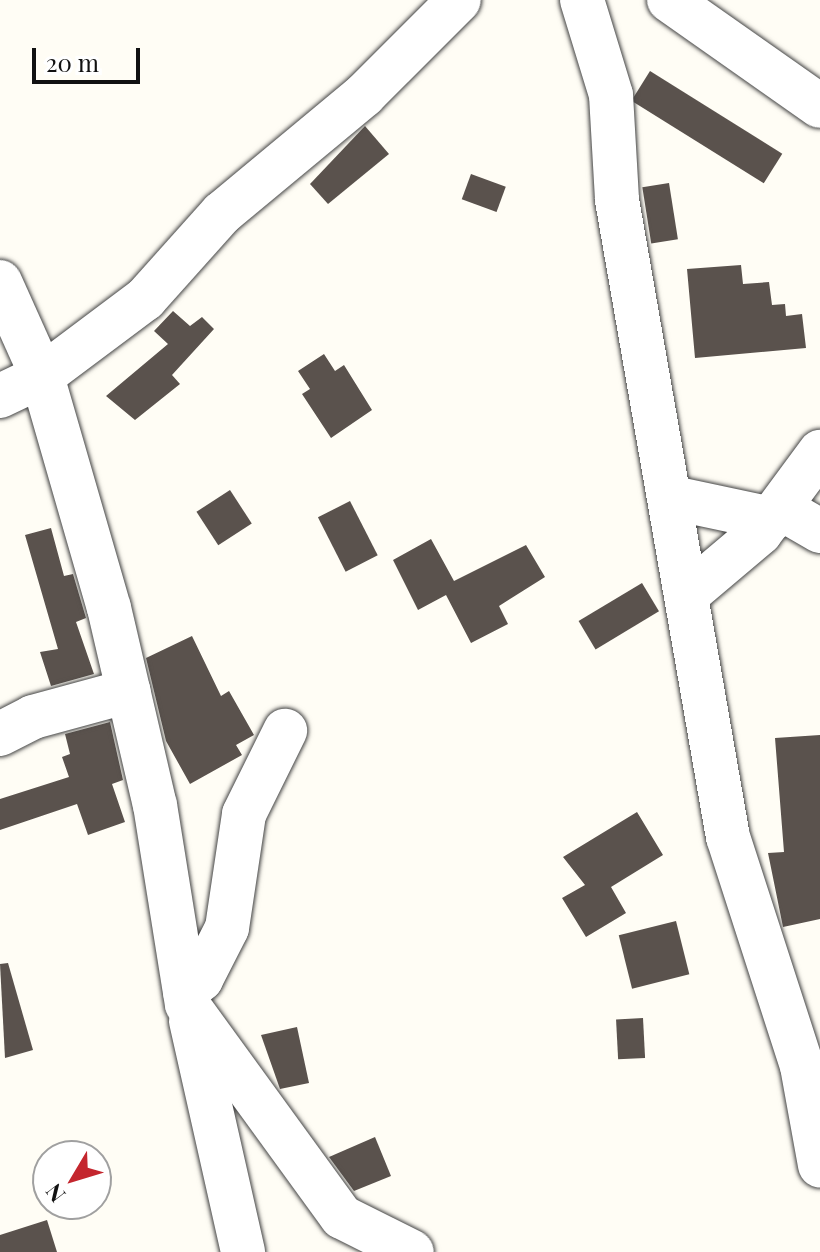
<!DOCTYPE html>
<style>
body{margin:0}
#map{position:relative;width:820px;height:1252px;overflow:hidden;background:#fffdf5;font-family:"Playfair Display",serif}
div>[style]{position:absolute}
.building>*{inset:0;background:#5a524d;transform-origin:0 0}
.roads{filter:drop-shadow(0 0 2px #444) drop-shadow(0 0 2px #444)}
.minor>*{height:44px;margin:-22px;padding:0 22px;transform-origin:22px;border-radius:22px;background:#fff}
span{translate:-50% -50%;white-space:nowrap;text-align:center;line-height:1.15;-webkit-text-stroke:8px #fff;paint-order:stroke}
.north{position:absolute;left:32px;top:1140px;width:80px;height:80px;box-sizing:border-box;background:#fff;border:2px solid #a0a0a0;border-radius:50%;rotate:232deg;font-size:22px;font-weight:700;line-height:32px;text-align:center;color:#111}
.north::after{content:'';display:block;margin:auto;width:28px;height:36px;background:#c4262e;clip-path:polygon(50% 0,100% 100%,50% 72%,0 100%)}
.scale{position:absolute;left:32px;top:48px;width:108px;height:36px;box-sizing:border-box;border:4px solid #111;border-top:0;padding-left:10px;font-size:24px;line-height:28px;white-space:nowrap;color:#111;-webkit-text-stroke:6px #fff;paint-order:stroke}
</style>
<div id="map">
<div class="building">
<i style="left:650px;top:71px;width:156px;height:35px;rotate:32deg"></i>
<i style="clip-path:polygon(365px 126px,389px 154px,328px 204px,310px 184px)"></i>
<i style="left:471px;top:174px;width:37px;height:27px;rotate:20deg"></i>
<i style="left:669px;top:183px;width:57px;height:27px;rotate:81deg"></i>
<i style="clip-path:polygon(741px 265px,743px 284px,769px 282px,772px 305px,785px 304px,786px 316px,802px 314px,806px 348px,695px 358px,687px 269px)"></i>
<i style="clip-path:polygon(173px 311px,190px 326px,202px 317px,214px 329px,172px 375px,180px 384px,135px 420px,106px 396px,168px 344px,154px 331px)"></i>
<i style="clip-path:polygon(324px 354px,335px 371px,344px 365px,372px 410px,331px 438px,302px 394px,310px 389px,298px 371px)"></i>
<i style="left:230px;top:490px;width:40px;height:40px;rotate:57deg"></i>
<i style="left:350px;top:501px;width:61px;height:36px;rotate:63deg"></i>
<i style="clip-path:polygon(51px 528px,64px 576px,73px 574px,86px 618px,76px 622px,94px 674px,51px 686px,40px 652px,58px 649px,25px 535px)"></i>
<i style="clip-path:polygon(431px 539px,454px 581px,526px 545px,545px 577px,499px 606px,508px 624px,471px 643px,446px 595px,418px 610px,393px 560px)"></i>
<i style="left:642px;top:583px;width:33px;height:74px;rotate:59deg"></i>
<i style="clip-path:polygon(192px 636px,221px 696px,229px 691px,254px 735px,236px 745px,242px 755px,190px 784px,166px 741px,146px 658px)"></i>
<i style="clip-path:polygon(110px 722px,123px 780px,112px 784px,125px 822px,88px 835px,77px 804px,0 830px,0 799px,69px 777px,62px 757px,70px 754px,65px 734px)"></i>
<i style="clip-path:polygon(820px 735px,820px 919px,783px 927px,768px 853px,784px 852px,775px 738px)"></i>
<i style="clip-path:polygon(637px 812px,663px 855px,611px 887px,626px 913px,586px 937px,562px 898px,585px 885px,563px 857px)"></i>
<i style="left:676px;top:921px;width:55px;height:59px;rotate:76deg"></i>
<i style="clip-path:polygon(8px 963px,33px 1050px,5px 1058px,0 964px)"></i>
<i style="left:643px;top:1018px;width:40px;height:27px;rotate:87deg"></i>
<i style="clip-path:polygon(297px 1027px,309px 1083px,280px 1089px,261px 1035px)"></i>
<i style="clip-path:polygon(375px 1137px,391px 1176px,354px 1191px,329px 1157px)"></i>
<i style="clip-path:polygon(47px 1220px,57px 1252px,0 1252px,0 1235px)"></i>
</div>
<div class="roads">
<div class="minor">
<i style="left:582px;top:0;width:99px;rotate:73deg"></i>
<i style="left:611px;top:95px;width:105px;rotate:86.7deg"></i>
<i style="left:617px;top:200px;width:647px;rotate:80.12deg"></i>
<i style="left:728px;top:837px;width:241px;rotate:72.1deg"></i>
<i style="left:802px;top:1066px;width:101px;rotate:79.7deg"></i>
<i style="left:669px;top:0;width:184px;rotate:35.1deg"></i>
<i style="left:0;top:282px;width:103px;rotate:65.9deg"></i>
<i style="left:42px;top:376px;width:241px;rotate:73.9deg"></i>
<i style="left:109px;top:608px;width:202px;rotate:76.9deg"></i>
<i style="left:155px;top:805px;width:202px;rotate:80.9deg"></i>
<i style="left:187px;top:1004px;width:263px;rotate:54deg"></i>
<i style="left:342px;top:1217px;width:78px;rotate:26.6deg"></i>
<i style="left:0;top:396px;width:47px;rotate:-25.5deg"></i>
<i style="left:42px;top:376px;width:129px;rotate:-36.8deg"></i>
<i style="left:145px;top:299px;width:115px;rotate:-48.2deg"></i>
<i style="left:222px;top:213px;width:185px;rotate:-39.7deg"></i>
<i style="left:364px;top:95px;width:134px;rotate:-45deg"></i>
<i style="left:673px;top:498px;width:101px;rotate:12deg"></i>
<i style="left:782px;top:509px;width:44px;rotate:30.1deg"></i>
<i style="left:689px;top:593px;width:93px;rotate:-40.2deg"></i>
<i style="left:760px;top:533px;width:101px;rotate:-53.5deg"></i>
<i style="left:0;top:734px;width:37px;rotate:-27deg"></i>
<i style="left:33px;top:717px;width:99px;rotate:-15.2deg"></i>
<i style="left:185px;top:992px;width:21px;rotate:-39deg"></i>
<i style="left:201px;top:979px;width:57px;rotate:-63deg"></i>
<i style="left:227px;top:928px;width:115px;rotate:-81.5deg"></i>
<i style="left:244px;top:814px;width:93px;rotate:-63.7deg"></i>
<i style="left:191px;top:1021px;width:237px;rotate:77.3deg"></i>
</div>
</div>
<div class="north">N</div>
<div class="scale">20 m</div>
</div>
